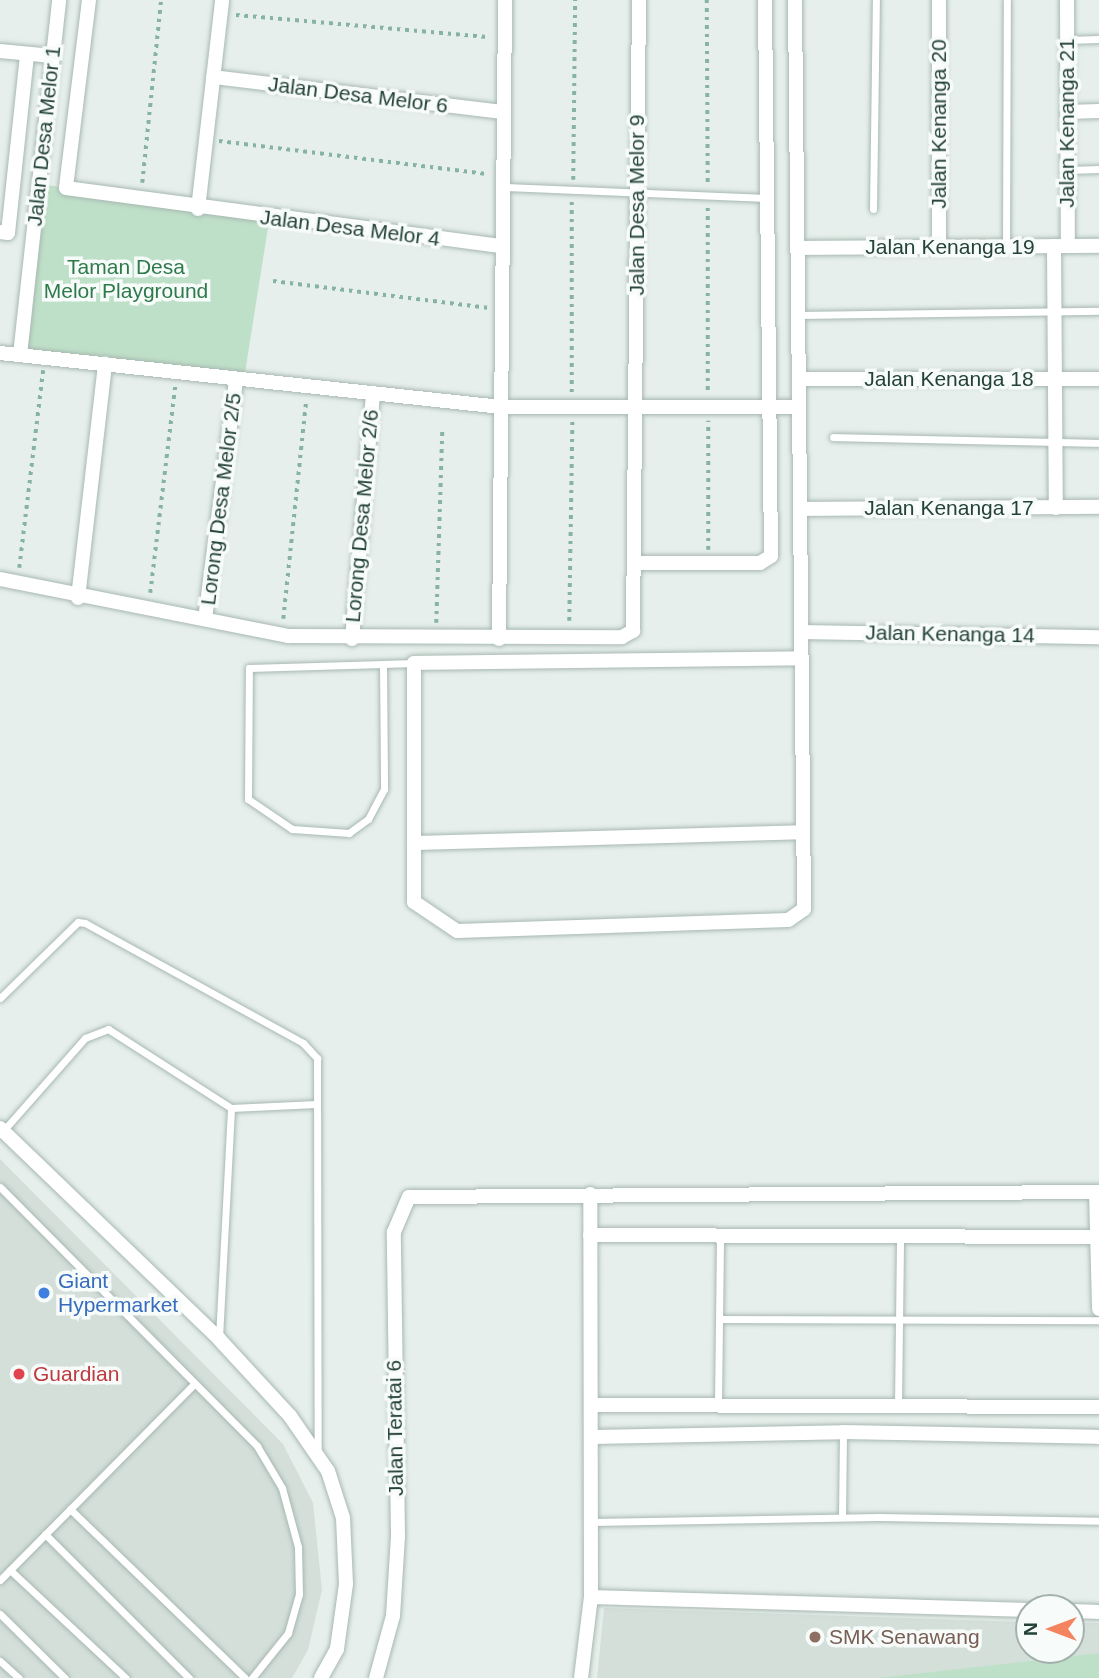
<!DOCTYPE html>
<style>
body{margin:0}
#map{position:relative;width:1099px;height:1678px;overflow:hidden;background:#e6efeb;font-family:Helvetica,sans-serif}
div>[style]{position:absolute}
.built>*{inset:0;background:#d4dfda}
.green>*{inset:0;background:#bfe0c8;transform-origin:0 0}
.path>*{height:3.5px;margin-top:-1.75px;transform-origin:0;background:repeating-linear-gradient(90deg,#86b3a5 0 3.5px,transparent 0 8.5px)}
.roads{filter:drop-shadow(0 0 2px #a8b8b2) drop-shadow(0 0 2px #a8b8b2)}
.lane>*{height:7px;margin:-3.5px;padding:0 3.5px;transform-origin:3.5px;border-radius:3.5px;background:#fff}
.street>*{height:14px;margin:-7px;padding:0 7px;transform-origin:7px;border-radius:7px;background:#fff}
.dots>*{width:19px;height:19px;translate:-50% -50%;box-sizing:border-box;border:4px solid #f7fbf9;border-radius:50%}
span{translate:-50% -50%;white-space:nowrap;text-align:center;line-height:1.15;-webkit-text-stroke:7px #f7fbf9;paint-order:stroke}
.street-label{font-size:21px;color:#24423a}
.park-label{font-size:21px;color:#2d7a4b}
.shop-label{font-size:21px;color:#366cbe}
.left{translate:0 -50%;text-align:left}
.health-label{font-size:21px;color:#be3a42}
.education-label{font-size:21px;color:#785e54}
.north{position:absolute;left:1015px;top:1594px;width:70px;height:70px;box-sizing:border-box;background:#f7fbf9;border:2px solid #a3b1ad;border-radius:50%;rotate:270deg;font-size:19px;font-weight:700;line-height:28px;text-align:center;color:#24423a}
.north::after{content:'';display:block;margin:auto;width:24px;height:32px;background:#f4845f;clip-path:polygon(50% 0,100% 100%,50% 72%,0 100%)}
</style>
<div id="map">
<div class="built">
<i style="clip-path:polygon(0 1159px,283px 1444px,313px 1503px,322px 1590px,308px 1650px,292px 1678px,0 1678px)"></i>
<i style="clip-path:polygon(604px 1608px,1029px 1622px,1029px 1650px,1071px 1650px,1071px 1623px,1099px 1623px,1099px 1678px,597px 1678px)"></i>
</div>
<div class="green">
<i style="left:41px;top:184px;width:231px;height:168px;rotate:9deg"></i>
<i style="clip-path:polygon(1099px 1653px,1099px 1678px,878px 1678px)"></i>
</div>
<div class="path">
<i style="left:707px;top:0;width:186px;rotate:89.7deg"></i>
<i style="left:236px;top:15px;width:255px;rotate:5deg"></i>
<i style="left:219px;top:141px;width:272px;rotate:7deg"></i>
<i style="left:573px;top:180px;width:180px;rotate:-89.4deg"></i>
<i style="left:142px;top:183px;width:184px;rotate:-84.1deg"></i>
<i style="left:572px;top:202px;width:191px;rotate:90deg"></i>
<i style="left:708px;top:208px;width:185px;rotate:90deg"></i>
<i style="left:273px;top:281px;width:218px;rotate:7.1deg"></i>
<i style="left:708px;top:550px;width:129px;rotate:-90deg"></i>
<i style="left:19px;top:568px;width:199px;rotate:-83.1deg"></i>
<i style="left:150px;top:593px;width:209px;rotate:-83.1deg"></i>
<i style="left:283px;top:619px;width:220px;rotate:-84deg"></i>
<i style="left:569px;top:621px;width:199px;rotate:-89.1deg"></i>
<i style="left:436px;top:623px;width:192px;rotate:-88.2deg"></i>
</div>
<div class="roads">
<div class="lane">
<i style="left:1067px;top:40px;width:32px;rotate:-2deg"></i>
<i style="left:1068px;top:170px;width:31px;rotate:-2deg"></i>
<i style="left:503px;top:187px;width:266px;rotate:2.4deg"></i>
<i style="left:873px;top:209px;width:209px;rotate:-89.2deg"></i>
<i style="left:1006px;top:247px;width:247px;rotate:-89.8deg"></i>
<i style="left:800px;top:315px;width:299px;rotate:-0.8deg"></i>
<i style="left:833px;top:437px;width:266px;rotate:1.3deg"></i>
<i style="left:383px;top:664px;width:125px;rotate:89.5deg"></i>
<i style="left:384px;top:789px;width:34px;rotate:118deg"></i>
<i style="left:368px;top:819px;width:24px;rotate:144deg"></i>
<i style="left:349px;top:833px;width:57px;rotate:-176deg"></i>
<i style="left:292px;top:829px;width:53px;rotate:-145.7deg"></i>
<i style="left:248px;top:799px;width:131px;rotate:-89.6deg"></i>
<i style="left:249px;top:668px;width:134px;rotate:-1.7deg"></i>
<i style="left:383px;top:664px;width:31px;rotate:-2deg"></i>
<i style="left:0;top:998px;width:109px;rotate:-44.3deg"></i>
<i style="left:78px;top:922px;width:7px;rotate:8deg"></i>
<i style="left:85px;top:923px;width:249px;rotate:28.8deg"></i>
<i style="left:303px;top:1043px;width:21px;rotate:47deg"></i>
<i style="left:317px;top:1058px;width:394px;rotate:89.9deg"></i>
<i style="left:3px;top:1131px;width:124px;rotate:-48.6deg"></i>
<i style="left:85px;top:1038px;width:25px;rotate:-21deg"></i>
<i style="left:108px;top:1029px;width:146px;rotate:32.7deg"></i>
<i style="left:231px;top:1108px;width:85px;rotate:-2.7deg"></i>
<i style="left:0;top:1187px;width:365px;rotate:45.2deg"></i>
<i style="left:257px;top:1446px;width:49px;rotate:59.2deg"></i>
<i style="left:282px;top:1488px;width:61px;rotate:74.8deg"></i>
<i style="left:298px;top:1547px;width:47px;rotate:88.8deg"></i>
<i style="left:299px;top:1594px;width:41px;rotate:105.8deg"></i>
<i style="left:288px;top:1633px;width:58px;rotate:128.7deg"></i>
<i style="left:720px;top:1319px;width:379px;rotate:0.2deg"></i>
<i style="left:219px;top:1338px;width:230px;rotate:-87deg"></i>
<i style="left:718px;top:1404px;width:170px;rotate:-89.3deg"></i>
<i style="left:898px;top:1406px;width:170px;rotate:-89.3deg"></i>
<i style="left:70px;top:1509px;width:243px;rotate:44deg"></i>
<i style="left:842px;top:1517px;width:85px;rotate:-89.3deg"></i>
<i style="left:591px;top:1522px;width:288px;rotate:-1deg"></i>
<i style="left:879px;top:1517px;width:220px;rotate:1deg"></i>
<i style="left:45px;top:1534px;width:204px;rotate:45deg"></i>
<i style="left:10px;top:1570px;width:158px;rotate:43deg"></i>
<i style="left:0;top:1580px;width:273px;rotate:-45.3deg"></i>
<i style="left:0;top:1614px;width:91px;rotate:44.6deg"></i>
<i style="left:0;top:1661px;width:25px;rotate:42deg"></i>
</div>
<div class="street">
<i style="left:89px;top:0;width:189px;rotate:97deg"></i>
<i style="left:66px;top:188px;width:440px;rotate:7.6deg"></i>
<i style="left:795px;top:0;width:909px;rotate:89.43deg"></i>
<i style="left:804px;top:909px;width:19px;rotate:145deg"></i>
<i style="left:788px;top:920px;width:331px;rotate:178.1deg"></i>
<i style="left:457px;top:931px;width:52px;rotate:-146deg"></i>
<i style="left:414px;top:902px;width:239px;rotate:-90deg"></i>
<i style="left:414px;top:663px;width:386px;rotate:-0.7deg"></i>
<i style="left:939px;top:0;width:247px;rotate:90deg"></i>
<i style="left:1067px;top:0;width:246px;rotate:89.8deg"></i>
<i style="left:0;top:51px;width:53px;rotate:5.4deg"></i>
<i style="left:213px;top:77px;width:293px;rotate:6.9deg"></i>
<i style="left:1067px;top:112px;width:32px;rotate:-2deg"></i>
<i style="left:198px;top:209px;width:210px;rotate:-83.4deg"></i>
<i style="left:0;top:232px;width:8px;rotate:7deg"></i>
<i style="left:8px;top:233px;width:180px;rotate:-83.9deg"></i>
<i style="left:1054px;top:246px;width:262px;rotate:89.6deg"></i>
<i style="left:800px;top:248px;width:299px;rotate:-0.4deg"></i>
<i style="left:0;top:353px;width:504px;rotate:6.15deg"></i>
<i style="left:501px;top:407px;width:298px"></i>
<i style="left:20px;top:355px;width:357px;rotate:-83.7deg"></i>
<i style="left:800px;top:379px;width:299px"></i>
<i style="left:800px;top:509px;width:299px;rotate:-0.4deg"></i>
<i style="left:635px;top:563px;width:125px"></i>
<i style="left:760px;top:563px;width:13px;rotate:-32deg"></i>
<i style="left:771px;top:556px;width:556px;rotate:-90.62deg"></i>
<i style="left:0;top:579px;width:294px;rotate:11.2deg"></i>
<i style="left:288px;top:636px;width:334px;rotate:0.2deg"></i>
<i style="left:622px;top:637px;width:13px;rotate:-29deg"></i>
<i style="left:633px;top:631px;width:631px;rotate:-89.46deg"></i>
<i style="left:78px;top:598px;width:236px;rotate:-83.4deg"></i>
<i style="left:205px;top:619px;width:242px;rotate:-82.6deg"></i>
<i style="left:801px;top:632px;width:298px;rotate:1deg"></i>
<i style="left:352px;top:639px;width:247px;rotate:-85.1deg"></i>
<i style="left:499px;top:639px;width:639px;rotate:-89.46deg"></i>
<i style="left:414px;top:843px;width:389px;rotate:-1.6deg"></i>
<i style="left:0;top:1128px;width:304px;rotate:43.9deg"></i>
<i style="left:219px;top:1339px;width:105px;rotate:47.3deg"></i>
<i style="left:290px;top:1416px;width:67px;rotate:55.4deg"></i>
<i style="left:328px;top:1471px;width:49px;rotate:72.3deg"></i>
<i style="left:343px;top:1518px;width:66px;rotate:87.4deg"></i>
<i style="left:346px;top:1584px;width:66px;rotate:97.9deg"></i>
<i style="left:337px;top:1649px;width:33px;rotate:119deg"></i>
<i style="left:1096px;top:1192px;width:117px;rotate:88.5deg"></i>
<i style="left:590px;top:1235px;width:507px;rotate:0.23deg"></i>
<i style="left:592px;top:1405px;width:507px;rotate:0.23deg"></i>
<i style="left:592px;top:1437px;width:251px;rotate:-1.1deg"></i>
<i style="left:843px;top:1432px;width:256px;rotate:1.1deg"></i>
<i style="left:591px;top:1597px;width:438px;rotate:1.7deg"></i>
<i style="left:1071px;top:1611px;width:28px;rotate:2deg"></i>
<i style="left:376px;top:1678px;width:64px;rotate:-74.7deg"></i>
<i style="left:393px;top:1616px;width:80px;rotate:-86.4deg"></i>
<i style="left:398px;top:1536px;width:304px;rotate:-90.8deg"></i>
<i style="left:394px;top:1232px;width:38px;rotate:-67deg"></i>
<i style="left:409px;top:1197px;width:690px;rotate:-0.42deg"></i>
<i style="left:581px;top:1678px;width:82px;rotate:-83deg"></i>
<i style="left:591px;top:1597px;width:403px;rotate:-90.1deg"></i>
</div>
</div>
<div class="dots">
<i style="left:44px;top:1293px;background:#3f7fe0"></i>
<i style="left:19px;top:1374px;background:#e0444e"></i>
<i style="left:815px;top:1637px;background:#8d6e63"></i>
</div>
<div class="street-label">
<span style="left:358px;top:95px;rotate:7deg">Jalan Desa Melor 6</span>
<span style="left:1067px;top:123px;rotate:-90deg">Jalan Kenanga 21</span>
<span style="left:939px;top:124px;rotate:-90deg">Jalan Kenanga 20</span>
<span style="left:44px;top:136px;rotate:-84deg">Jalan Desa Melor 1</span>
<span style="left:637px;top:205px;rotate:-90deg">Jalan Desa Melor 9</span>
<span style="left:350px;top:228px;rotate:7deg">Jalan Desa Melor 4</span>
<span style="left:950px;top:247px">Jalan Kenanga 19</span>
<span style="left:949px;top:379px">Jalan Kenanga 18</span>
<span style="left:221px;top:499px;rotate:-83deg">Lorong Desa Melor 2/5</span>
<span style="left:949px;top:508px">Jalan Kenanga 17</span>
<span style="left:362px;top:516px;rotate:-85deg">Lorong Desa Melor 2/6</span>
<span style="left:950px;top:634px;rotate:1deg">Jalan Kenanga 14</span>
<span style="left:395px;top:1428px;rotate:-91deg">Jalan Teratai 6</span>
</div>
<div class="park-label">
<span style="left:126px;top:279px">Taman Desa<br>Melor Playground</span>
</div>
<div class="shop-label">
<span class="left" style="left:58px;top:1293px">Giant<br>Hypermarket</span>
</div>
<div class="health-label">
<span class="left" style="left:33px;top:1374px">Guardian</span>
</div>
<div class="education-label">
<span class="left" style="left:829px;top:1637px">SMK Senawang</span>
</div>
<div class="north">N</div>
</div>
